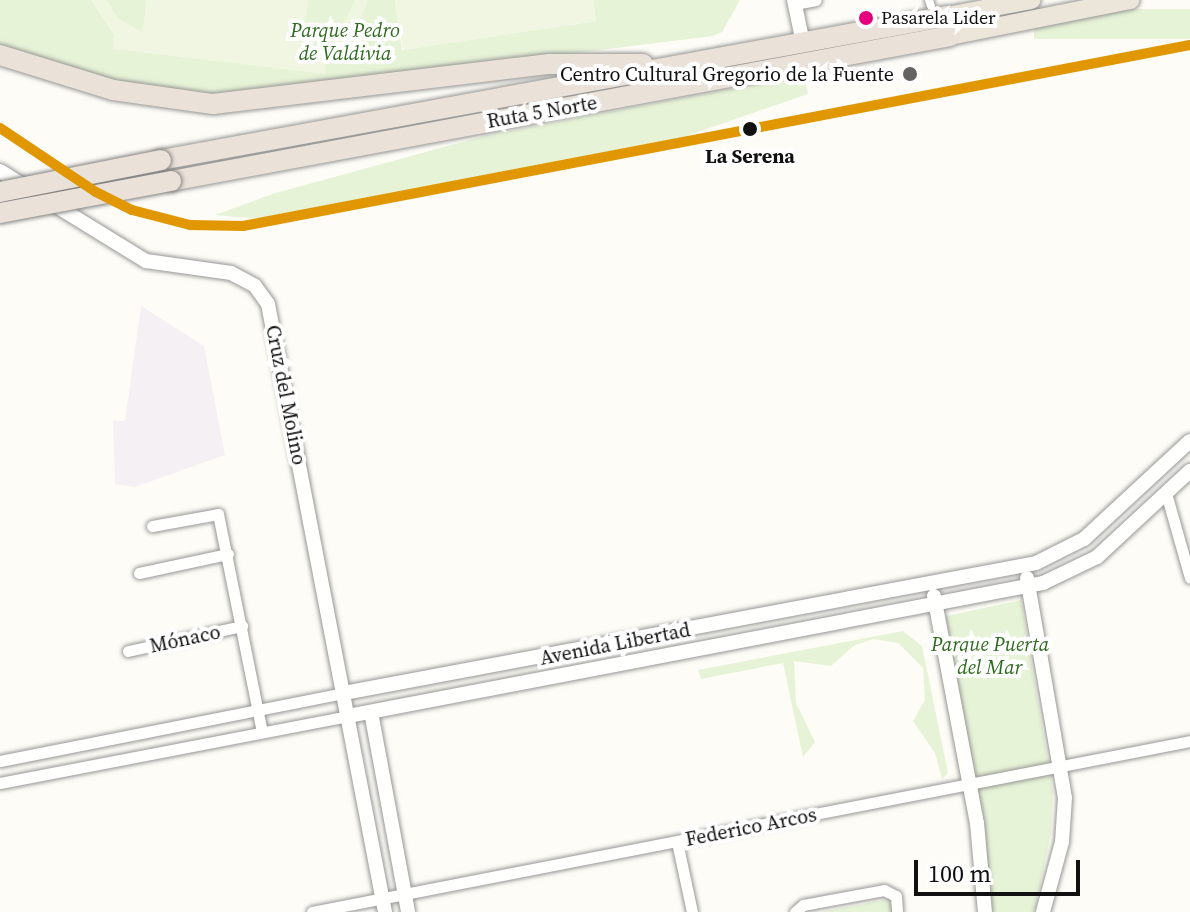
<!DOCTYPE html>
<meta charset="utf-8">
<style>
body{margin:0}
#map{position:relative;width:1190px;height:912px;overflow:hidden;background:#fdfcf7;font-family:"Source Serif 4",serif}
div>[style]{position:absolute}
.industrial>*{inset:0;background:#f5f0f3}
.green>*{inset:0;background:#e7f3d7;transform-origin:0 0}
.pitch>*{inset:0;background:#f0f6e1}
.roads{filter:drop-shadow(0 0 2px #979795) drop-shadow(0 0 2px #979795)}
.pedestrian>*{height:8px;margin:-4px;padding:0 4px;transform-origin:4px;border-radius:4px;background:#fffffe}
.minor>*{height:11px;margin:-5.5px;padding:0 5.5px;transform-origin:5.5px;border-radius:5.5px;background:#fffffe}
.tertiary>*{height:14px;margin:-7px;padding:0 7px;transform-origin:7px;border-radius:7px;background:#fffffe}
.trunk>*{height:18px;margin:-9px;padding:0 9px;transform-origin:9px;border-radius:9px;background:#ece5da}
.motorway>*{height:20px;margin:-10px;padding:0 10px;transform-origin:10px;border-radius:10px;background:#eae1d8}
.bridges{filter:drop-shadow(0 0 2px #858482) drop-shadow(0 0 2px #858482)}
.motorway-bridge>*{height:20px;margin:-10px;padding:0 10px;transform-origin:10px;border-radius:10px;background:#eae1d8}
.rail-1>*{height:10px;margin:-5px;padding:0 5px;transform-origin:5px;border-radius:5px;background:#e09702}
.dots>*{width:22px;height:22px;translate:-50% -50%;box-sizing:border-box;border:4px solid #fff;border-radius:50%}
span{translate:-50% -50%;white-space:nowrap;text-align:center;line-height:1.15;-webkit-text-stroke:8px #fff;paint-order:stroke}
.bus-label{font-size:18px;color:#111}
.left{translate:0 -50%;text-align:left}
.park-label{font-size:20px;color:#2f6b1f;font-style:italic}
.poi-label{font-size:20px;color:#111}
.right{translate:-100% -50%;text-align:right}
.street-label{font-size:20px;color:#111}
.stop-label{font-size:20px;color:#111;font-weight:700}
.scale{position:absolute;left:914px;top:860px;width:166px;height:36px;box-sizing:border-box;border:4px solid #111;border-top:0;padding-left:10px;font-size:24px;line-height:28px;white-space:nowrap;color:#111;-webkit-text-stroke:6px #fff;paint-order:stroke}
</style>
<div id="map">
<div class="industrial">
<i style="clip-path:polygon(141px 306px,204px 346px,225px 455px,135px 487px,115px 484px,113px 421px,125px 421px)"></i>
</div>
<div class="green">
<i style="clip-path:polygon(0 0,147px 0,143px 32px,301px 53px,308px 0,395px 0,402px 50px,596px 21px,593px 0,740px 0,722px 32px,713px 36px,216px 97px,113px 86px,0 48px)"></i>
<i style="left:1190px;top:9px;width:30px;height:156px;rotate:90deg"></i>
<i style="clip-path:polygon(804px 75px,808px 94px,660px 145px,260px 219px,215px 215px,272px 194px,488px 135px)"></i>
<i style="clip-path:polygon(1021px 600px,1053px 792px,1051px 834px,1034px 912px,990px 912px,982px 818px,942px 617px)"></i>
<i style="clip-path:polygon(903px 631px,922px 646px,948px 773px,942px 779px,935px 753px,913px 721px,925px 700px,923px 668px,898px 643px,873px 639px,855px 645px,831px 666px,794px 661px,796px 703px,815px 742px,803px 757px,783px 663px,701px 679px,698px 670px)"></i>
<i style="clip-path:polygon(889px 899px,893px 912px,821px 912px)"></i>
</div>
<div class="pitch">
<i style="clip-path:polygon(91px 0,106px 0,119px 19px,142px 32px,147px 0,308px 0,301px 54px,336px 38px,355px 0,368px 0,352px 39px,326px 58px,325px 74px,113px 49px,114px 35px)"></i>
<i style="clip-path:polygon(395px 0,593px 0,596px 21px,403px 50px)"></i>
</div>
<div class="roads">
<div class="pedestrian">
<i style="left:929px;top:0;width:6px;rotate:72deg"></i>
</div>
<div class="minor">
<i style="left:795px;top:4px;width:21px;rotate:-11deg"></i>
<i style="left:1166px;top:493px;width:88px;rotate:74.2deg"></i>
<i style="left:152px;top:526px;width:67px;rotate:-10.3deg"></i>
<i style="left:218px;top:514px;width:222px;rotate:78.6deg"></i>
<i style="left:139px;top:573px;width:91px;rotate:-12.1deg"></i>
<i style="left:128px;top:651px;width:117px;rotate:-12.4deg"></i>
<i style="left:0;top:761px;width:351px;rotate:-11.2deg"></i>
<i style="left:0;top:783px;width:354px;rotate:-10.9deg"></i>
<i style="left:677px;top:842px;width:72px;rotate:77.9deg"></i>
<i style="left:312px;top:912px;width:894px;rotate:-11.02deg"></i>
<i style="left:795px;top:912px;width:11px;rotate:-41deg"></i>
<i style="left:803px;top:905px;width:82px;rotate:-10.5deg"></i>
<i style="left:884px;top:890px;width:13px;rotate:27deg"></i>
<i style="left:896px;top:896px;width:16px;rotate:86deg"></i>
</div>
<div class="tertiary">
<i style="left:794px;top:0;width:44px;rotate:78.2deg"></i>
<i style="left:0;top:171px;width:34px;rotate:32deg"></i>
<i style="left:50px;top:202px;width:113px;rotate:31.6deg"></i>
<i style="left:146px;top:261px;width:86px;rotate:8deg"></i>
<i style="left:231px;top:273px;width:27px;rotate:28deg"></i>
<i style="left:255px;top:286px;width:22px;rotate:54deg"></i>
<i style="left:268px;top:304px;width:619px;rotate:79.11deg"></i>
<i style="left:1027px;top:578px;width:223px;rotate:80.2deg"></i>
<i style="left:1065px;top:798px;width:44px;rotate:93.9deg"></i>
<i style="left:1062px;top:842px;width:73px;rotate:105.2deg"></i>
<i style="left:934px;top:596px;width:231px;rotate:79.3deg"></i>
<i style="left:977px;top:823px;width:89px;rotate:84.9deg"></i>
<i style="left:344px;top:693px;width:704px;rotate:-10.64deg"></i>
<i style="left:1036px;top:563px;width:54px;rotate:-26.6deg"></i>
<i style="left:1084px;top:539px;width:144px;rotate:-42.8deg"></i>
<i style="left:371px;top:712px;width:203px;rotate:79.5deg"></i>
<i style="left:348px;top:716px;width:708px;rotate:-10.83deg"></i>
<i style="left:1043px;top:583px;width:60px;rotate:-25.7deg"></i>
<i style="left:1097px;top:557px;width:127px;rotate:-42.8deg"></i>
</div>
<div class="trunk">
<i style="left:947px;top:16px;width:86px;rotate:-10.8deg"></i>
<i style="left:950px;top:36px;width:184px;rotate:-11.3deg"></i>
</div>
<div class="motorway">
<i style="left:0;top:55px;width:118px;rotate:17.2deg"></i>
<i style="left:113px;top:90px;width:101px;rotate:8deg"></i>
<i style="left:213px;top:104px;width:339px;rotate:-6.8deg"></i>
<i style="left:550px;top:64px;width:93px"></i>
<i style="left:161px;top:160px;width:799px;rotate:-10.38deg"></i>
<i style="left:171px;top:181px;width:792px;rotate:-10.54deg"></i>
</div>
</div>
<div class="bridges">
<div class="motorway-bridge">
<i style="left:0;top:192px;width:164px;rotate:-11.2deg"></i>
<i style="left:0;top:213px;width:174px;rotate:-10.6deg"></i>
</div>
</div>
<div class="rail-1">
<i style="left:0;top:128px;width:115px;rotate:33.7deg"></i>
<i style="left:96px;top:192px;width:40px;rotate:26.6deg"></i>
<i style="left:132px;top:210px;width:60px;rotate:14.5deg"></i>
<i style="left:190px;top:225px;width:53px;rotate:1.1deg"></i>
<i style="left:243px;top:226px;width:964px;rotate:-10.82deg"></i>
</div>
<div class="dots">
<i style="left:866px;top:18px;background:#e5007d"></i>
<i style="left:910px;top:74px;background:#646362"></i>
<i style="left:750px;top:129px;background:#111"></i>
</div>
<div class="bus-label">
<span class="left" style="left:881px;top:18px">Pasarela Lider</span>
</div>
<div class="park-label">
<span style="left:345px;top:42px">Parque Pedro<br>de Valdivia</span>
<span style="left:990px;top:656px">Parque Puerta<br>del Mar</span>
</div>
<div class="poi-label">
<span class="right" style="left:894px;top:74px">Centro Cultural Gregorio de la Fuente</span>
</div>
<div class="street-label">
<span style="left:542px;top:112px;rotate:-10deg">Ruta 5 Norte</span>
<span style="left:286px;top:395px;rotate:79deg">Cruz del Molino</span>
<span style="left:185px;top:639px;rotate:-12deg">Mónaco</span>
<span style="left:615px;top:644px;rotate:-11deg">Avenida Libertad</span>
<span style="left:751px;top:827px;rotate:-11deg">Federico Arcos</span>
</div>
<div class="stop-label">
<span style="left:750px;top:156px">La Serena</span>
</div>
<div class="scale">100 m</div>
</div>
